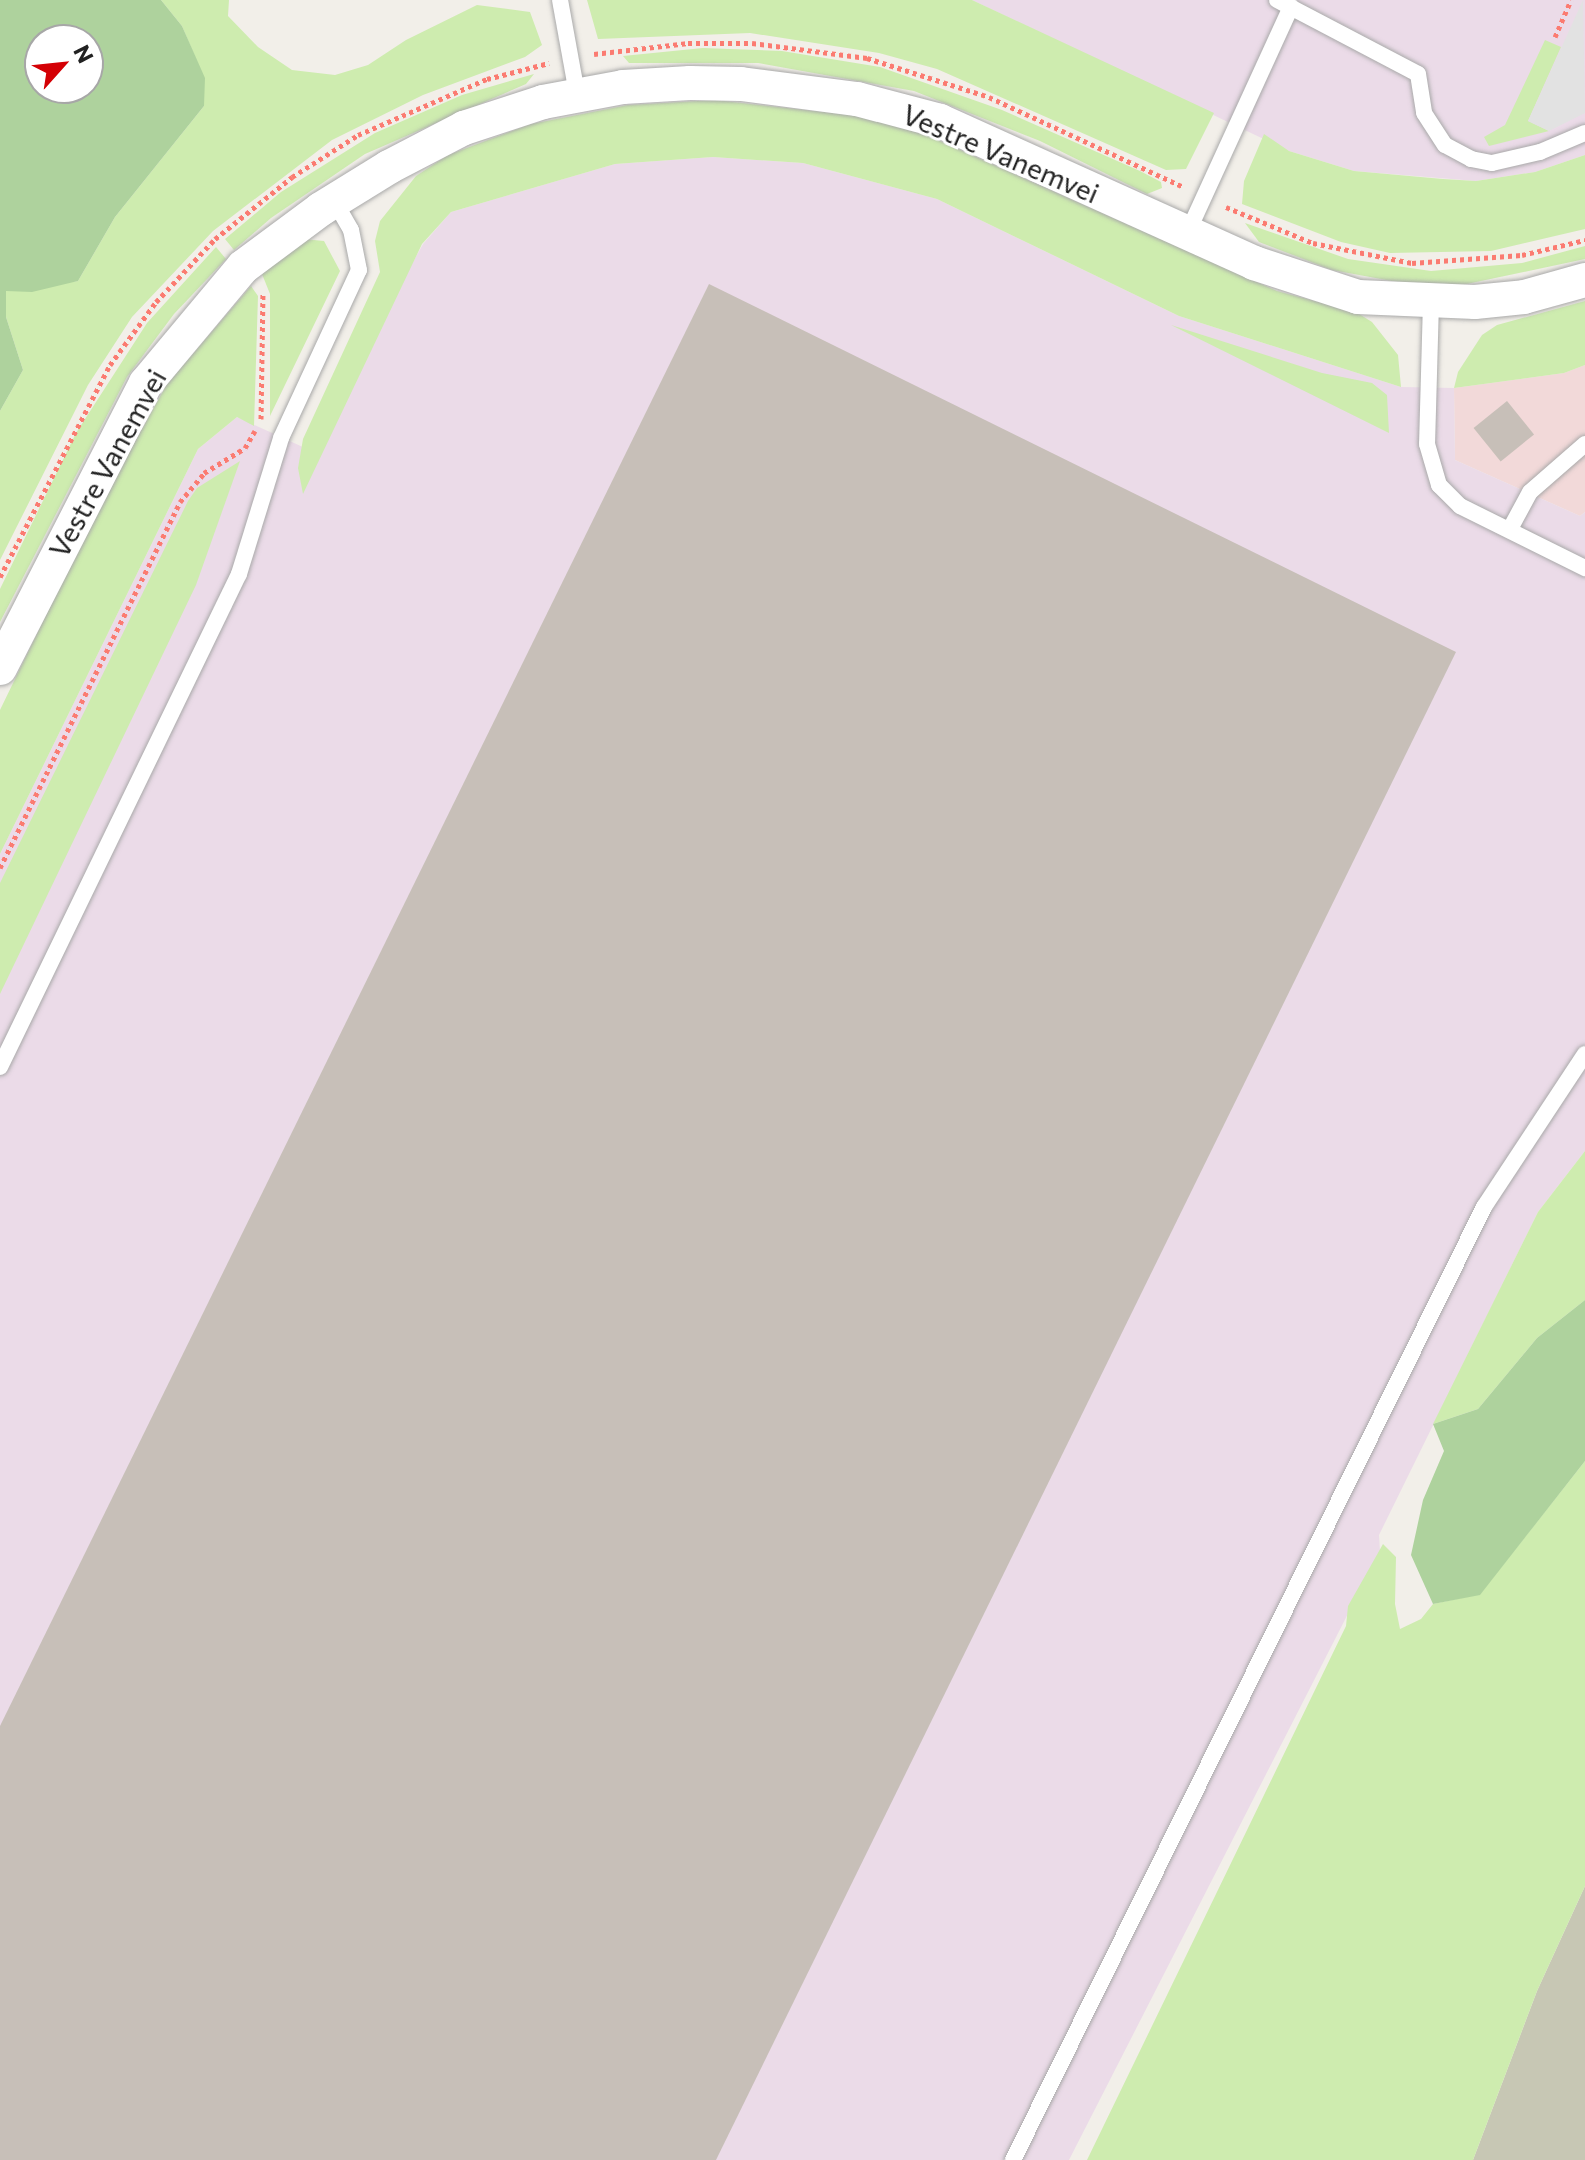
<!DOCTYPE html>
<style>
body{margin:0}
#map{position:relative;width:1585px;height:2160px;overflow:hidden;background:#f2efe9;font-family:Commissioner,sans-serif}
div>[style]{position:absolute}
.commercial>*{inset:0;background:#f2d9d9}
.industrial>*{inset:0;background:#ebdbe8}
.construction>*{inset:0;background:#c7c7b4}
.grass>*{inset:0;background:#ceecaf}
.forest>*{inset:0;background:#aed29d}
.parking>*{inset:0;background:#e2e2e2}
.building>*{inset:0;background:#c7bfb8;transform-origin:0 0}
.path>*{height:5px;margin-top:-2.5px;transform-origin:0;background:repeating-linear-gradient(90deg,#fb7b71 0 4px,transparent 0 8px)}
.roads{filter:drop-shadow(0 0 2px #a9a9a9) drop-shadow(0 0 2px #a9a9a9)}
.lane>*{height:16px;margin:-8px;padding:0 8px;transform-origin:8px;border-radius:8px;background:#fff}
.street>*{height:34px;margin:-17px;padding:0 17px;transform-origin:17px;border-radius:17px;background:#fff}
span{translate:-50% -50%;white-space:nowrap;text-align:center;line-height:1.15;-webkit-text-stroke:6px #fff;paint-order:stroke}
.street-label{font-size:28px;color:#222}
.north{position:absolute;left:24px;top:24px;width:80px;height:80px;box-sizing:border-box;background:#fff;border:2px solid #a7a7a7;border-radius:50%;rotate:63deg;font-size:22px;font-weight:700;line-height:32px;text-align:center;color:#222}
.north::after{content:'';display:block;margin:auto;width:28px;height:36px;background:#d40005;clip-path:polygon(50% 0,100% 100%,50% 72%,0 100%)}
</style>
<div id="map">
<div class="commercial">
<i style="clip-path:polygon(1585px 365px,1585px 512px,1580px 516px,1455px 460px,1454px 388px,1564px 373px)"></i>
</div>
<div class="industrial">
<i style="clip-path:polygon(972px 0,1585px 0,1585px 155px,1535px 172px,1476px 181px,1354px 171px,1289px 151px)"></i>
<i style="clip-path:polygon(713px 157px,803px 163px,937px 199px,1179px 316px,1401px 387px,1454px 388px,1455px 460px,1580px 516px,1585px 512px,1585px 1151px,1538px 1212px,1379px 1535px,1380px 1551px,1069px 2160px,0 2160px,0 854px,198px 449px,237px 417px,305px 448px,298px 468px,423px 244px,451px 212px,615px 164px)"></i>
</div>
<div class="construction">
<i style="clip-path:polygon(1585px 1886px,1585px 2160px,1473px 2160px,1537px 1991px)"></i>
</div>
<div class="grass">
<i style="clip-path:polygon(161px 0,229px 0,228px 16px,258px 47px,292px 70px,335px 75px,368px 65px,406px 40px,477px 5px,530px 12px,542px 45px,525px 57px,423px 95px,332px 140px,213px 231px,132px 317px,88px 385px,0 560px,0 411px,23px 370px,6px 317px,5px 291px,78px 281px,115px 217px,204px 106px,204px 78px,182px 26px)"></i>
<i style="clip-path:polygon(587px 0,972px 0,1214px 113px,1186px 169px,1166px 170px,937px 69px,879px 53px,750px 33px,598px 39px)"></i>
<i style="clip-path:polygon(1545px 40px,1561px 47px,1528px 121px,1549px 131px,1489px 146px,1484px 137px,1505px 125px)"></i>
<i style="clip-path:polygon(703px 48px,782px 51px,880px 67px,1002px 110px,1140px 171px,1161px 182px,1162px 188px,1147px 194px,1040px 141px,914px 91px,758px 63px,629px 63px,623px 56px)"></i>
<i style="clip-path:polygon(534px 74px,526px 84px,365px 154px,271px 218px,234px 250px,225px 239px,281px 192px,375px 133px,462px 95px)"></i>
<i style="clip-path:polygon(715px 100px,860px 116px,929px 136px,1277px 291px,1356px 312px,1372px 322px,1398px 355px,1401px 387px,1179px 316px,937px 199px,803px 163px,713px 157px,615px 164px,451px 212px,422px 244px,303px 494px,298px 468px,303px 439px,380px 272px,375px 241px,380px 221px,416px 176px,448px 155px,531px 124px,628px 105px)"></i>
<i style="clip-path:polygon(1264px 134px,1289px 151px,1354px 171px,1443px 179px,1476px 181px,1535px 172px,1585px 155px,1585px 229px,1491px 251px,1390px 253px,1341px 242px,1242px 204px,1244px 181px)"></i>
<i style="clip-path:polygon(1245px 223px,1348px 259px,1431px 271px,1522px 263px,1585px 246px,1585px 259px,1462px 285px,1408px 284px,1332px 270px,1259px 242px)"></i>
<i style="clip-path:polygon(303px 239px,324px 241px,340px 271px,270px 416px,270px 294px,262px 274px)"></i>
<i style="clip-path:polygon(216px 247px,226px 259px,174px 314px,127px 377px,0 622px,0 589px,76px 433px,147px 323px)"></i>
<i style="clip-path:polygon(251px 286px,258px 296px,254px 426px,237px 417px,198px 449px,0 854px,0 710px,95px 514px,167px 384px)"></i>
<i style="clip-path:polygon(1585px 301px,1585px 365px,1564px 373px,1454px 388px,1458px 372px,1482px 335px,1497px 325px)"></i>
<i style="clip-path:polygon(1171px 325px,1322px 373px,1372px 383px,1387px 395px,1389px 433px)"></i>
<i style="clip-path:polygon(240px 461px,196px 585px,0 994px,0 883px,188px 501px,197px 488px)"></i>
<i style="clip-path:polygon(1585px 1151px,1585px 1300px,1537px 1338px,1478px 1409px,1433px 1424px,1538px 1212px)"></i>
<i style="clip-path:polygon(1585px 1461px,1585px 1886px,1537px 1991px,1473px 2160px,1087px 2160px,1346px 1626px,1348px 1606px,1383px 1544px,1396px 1557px,1395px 1604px,1400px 1629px,1421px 1619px,1433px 1604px,1480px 1594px)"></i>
</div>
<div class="forest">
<i style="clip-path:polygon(evenodd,0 0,161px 0,182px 26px,205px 78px,204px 106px,115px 217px,78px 281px,32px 292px,6px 291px,6px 317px,23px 370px,0 411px,0 0,88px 40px,88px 88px,40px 88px,40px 40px,88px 40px)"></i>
<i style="clip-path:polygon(1585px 1300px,1585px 1461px,1480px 1595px,1433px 1604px,1411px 1555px,1423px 1500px,1444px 1451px,1433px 1424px,1478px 1409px,1537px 1338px)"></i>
</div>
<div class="parking">
<i style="clip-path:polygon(1583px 0,1585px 113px,1549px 131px,1528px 121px)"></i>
</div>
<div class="building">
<i style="clip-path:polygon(709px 284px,1456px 652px,716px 2160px,0 2160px,0 1726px)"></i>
<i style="left:1507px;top:401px;width:43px;height:43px;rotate:51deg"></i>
</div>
<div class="path">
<i style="left:1555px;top:37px;width:40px;rotate:-66.6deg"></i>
<i style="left:594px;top:54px;width:95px;rotate:-6.7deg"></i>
<i style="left:688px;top:43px;width:64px"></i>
<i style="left:752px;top:43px;width:116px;rotate:7.4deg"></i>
<i style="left:867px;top:58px;width:128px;rotate:17.7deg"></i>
<i style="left:989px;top:97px;width:215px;rotate:24.8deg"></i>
<i style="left:1226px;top:207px;width:94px;rotate:22.5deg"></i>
<i style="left:1313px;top:243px;width:101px;rotate:11.4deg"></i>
<i style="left:1412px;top:263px;width:110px;rotate:-4.2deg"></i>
<i style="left:1522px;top:255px;width:65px;rotate:-13.4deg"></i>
<i style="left:261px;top:419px;width:126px;rotate:-89.1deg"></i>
<i style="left:0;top:577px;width:239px;rotate:-62.6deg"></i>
<i style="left:110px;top:365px;width:78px;rotate:-53.9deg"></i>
<i style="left:156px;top:302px;width:86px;rotate:-46.9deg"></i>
<i style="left:215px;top:239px;width:99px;rotate:-38.8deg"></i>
<i style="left:292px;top:177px;width:78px;rotate:-32.5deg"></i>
<i style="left:358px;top:135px;width:141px;rotate:-23.5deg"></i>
<i style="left:487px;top:79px;width:64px;rotate:-14.5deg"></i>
<i style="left:0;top:868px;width:408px;rotate:-63.8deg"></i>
<i style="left:180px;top:502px;width:38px;rotate:-50deg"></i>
<i style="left:204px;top:473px;width:48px;rotate:-31.4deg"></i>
<i style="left:245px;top:448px;width:20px;rotate:-60deg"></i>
</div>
<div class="roads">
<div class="lane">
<i style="left:560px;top:0;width:96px;rotate:79.7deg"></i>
<i style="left:1277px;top:0;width:159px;rotate:27.7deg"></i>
<i style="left:1418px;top:74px;width:39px;rotate:81deg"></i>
<i style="left:1424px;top:113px;width:38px;rotate:57deg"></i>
<i style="left:1445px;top:145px;width:30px;rotate:28deg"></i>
<i style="left:1471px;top:159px;width:21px;rotate:11deg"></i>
<i style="left:1492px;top:163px;width:49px;rotate:-12.9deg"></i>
<i style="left:1540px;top:152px;width:49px;rotate:-22.9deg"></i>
<i style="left:1187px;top:234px;width:250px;rotate:-65.4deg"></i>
<i style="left:1431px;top:302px;width:142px;rotate:91.6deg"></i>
<i style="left:1427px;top:444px;width:43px;rotate:73.7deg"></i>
<i style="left:1439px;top:485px;width:30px;rotate:45deg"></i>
<i style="left:1460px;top:506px;width:140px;rotate:26.4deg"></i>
<i style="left:1510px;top:529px;width:42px;rotate:-61.6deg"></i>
<i style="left:1530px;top:492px;width:73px;rotate:-41.1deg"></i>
<i style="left:0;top:1067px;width:548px;rotate:-64.14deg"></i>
<i style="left:239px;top:574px;width:142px;rotate:-72.8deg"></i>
<i style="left:281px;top:438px;width:185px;rotate:-65.1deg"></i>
<i style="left:359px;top:270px;width:41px;rotate:-101.3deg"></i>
<i style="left:351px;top:230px;width:34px;rotate:-120deg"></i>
<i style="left:1013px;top:2160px;width:1063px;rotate:-63.7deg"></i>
<i style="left:1484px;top:1207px;width:183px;rotate:-56.6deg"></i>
</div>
<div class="street">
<i style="left:0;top:668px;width:320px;rotate:-62.9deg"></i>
<i style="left:146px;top:383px;width:151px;rotate:-50.1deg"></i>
<i style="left:243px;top:267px;width:97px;rotate:-36.6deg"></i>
<i style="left:321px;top:209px;width:80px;rotate:-31.7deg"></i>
<i style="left:389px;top:167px;width:85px;rotate:-27.5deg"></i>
<i style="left:464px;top:128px;width:83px;rotate:-18.2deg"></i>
<i style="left:543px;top:102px;width:81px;rotate:-10.6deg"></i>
<i style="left:623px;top:87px;width:67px;rotate:-3.4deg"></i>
<i style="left:690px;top:83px;width:51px;rotate:1.1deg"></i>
<i style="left:741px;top:84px;width:117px;rotate:7.4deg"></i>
<i style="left:857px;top:99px;width:86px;rotate:14.8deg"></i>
<i style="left:940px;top:121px;width:345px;rotate:24.3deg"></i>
<i style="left:1254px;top:263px;width:109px;rotate:18.1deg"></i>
<i style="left:1358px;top:297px;width:117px;rotate:2.4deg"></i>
<i style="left:1475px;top:302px;width:49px;rotate:-5.8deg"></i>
<i style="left:1524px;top:297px;width:63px;rotate:-15.6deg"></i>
</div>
</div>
<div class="street-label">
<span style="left:1001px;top:153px;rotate:23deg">Vestre Vanemvei</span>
<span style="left:107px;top:463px;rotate:-61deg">Vestre Vanemvei</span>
</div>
<div class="north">N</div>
</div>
